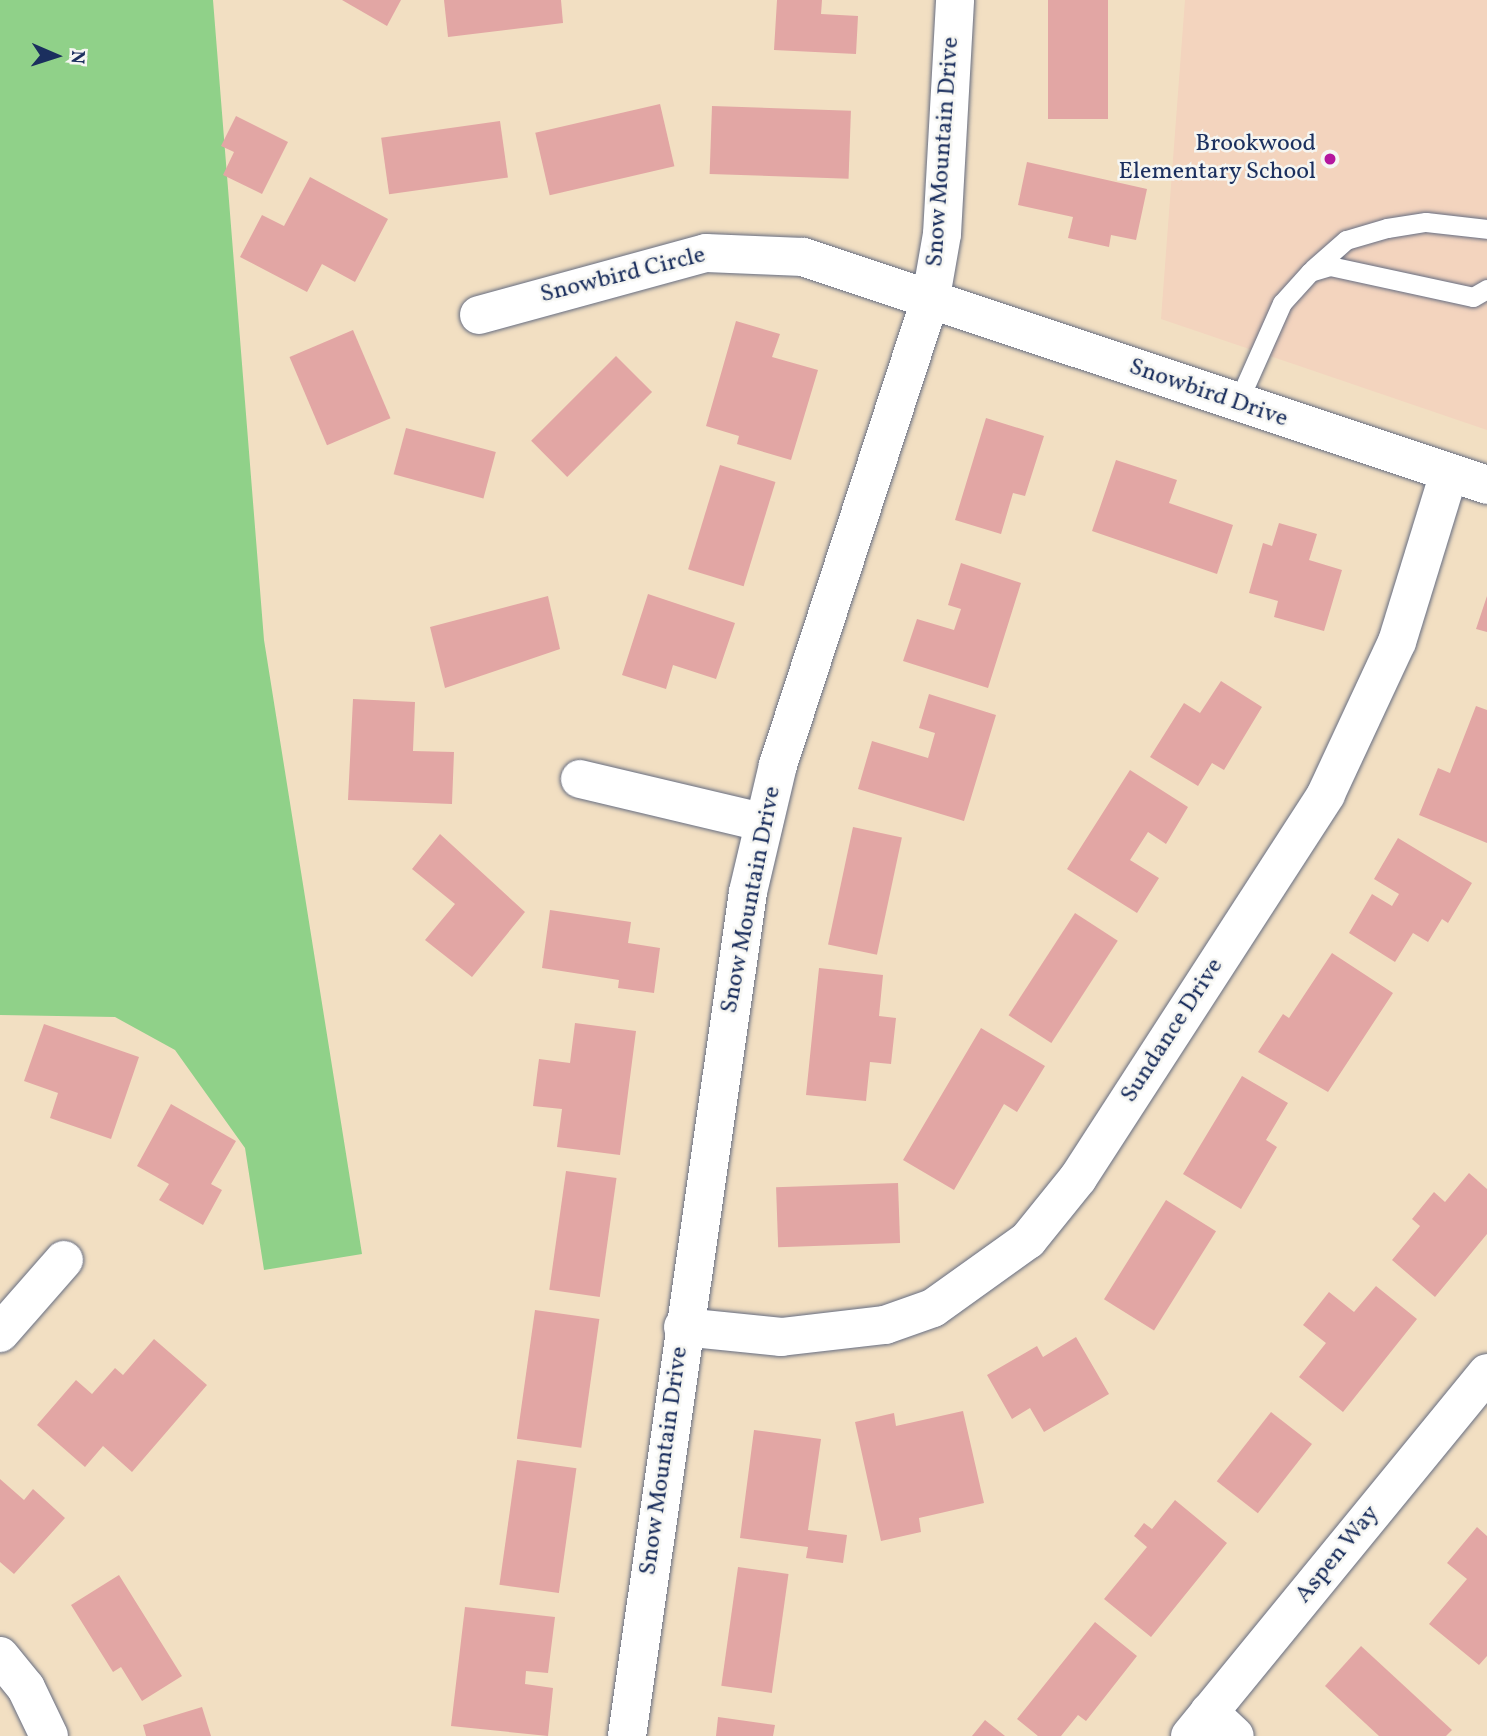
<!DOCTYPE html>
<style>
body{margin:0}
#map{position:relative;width:1487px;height:1736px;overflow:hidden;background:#f2dfc2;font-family:Vollkorn,serif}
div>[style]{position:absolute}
.built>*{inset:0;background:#f3d4be}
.green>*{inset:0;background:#90d189}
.building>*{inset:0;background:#e2a6a4;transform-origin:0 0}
.roads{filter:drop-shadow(0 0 2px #666d81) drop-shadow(0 0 2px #666d81)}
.lane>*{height:19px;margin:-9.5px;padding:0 9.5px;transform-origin:9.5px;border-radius:9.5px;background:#fff}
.street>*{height:38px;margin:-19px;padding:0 19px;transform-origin:19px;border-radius:19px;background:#fff}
.dots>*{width:19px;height:19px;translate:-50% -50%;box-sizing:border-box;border:4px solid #f6f6f2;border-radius:50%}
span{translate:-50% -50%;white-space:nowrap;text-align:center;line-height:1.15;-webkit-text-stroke:5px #f6f6f2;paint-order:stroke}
.poi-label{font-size:24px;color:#1b2f5e}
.right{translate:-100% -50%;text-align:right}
.street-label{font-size:24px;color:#1b2f5e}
.north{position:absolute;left:21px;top:21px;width:70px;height:70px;-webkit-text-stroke:5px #f6f6f2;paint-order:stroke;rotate:93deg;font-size:19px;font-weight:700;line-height:28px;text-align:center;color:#1b2f5e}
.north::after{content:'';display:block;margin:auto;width:24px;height:32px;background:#1b2f5e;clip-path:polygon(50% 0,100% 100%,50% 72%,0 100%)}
</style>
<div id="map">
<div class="built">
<i style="clip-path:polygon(1185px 0,1487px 0,1487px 430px,1161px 319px)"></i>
</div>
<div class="green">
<i style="clip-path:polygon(0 0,213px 0,264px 640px,362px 1254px,264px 1270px,245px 1148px,175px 1050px,115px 1017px,0 1015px)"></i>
</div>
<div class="building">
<i style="clip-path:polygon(342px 0,401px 0,387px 26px)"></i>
<i style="clip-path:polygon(444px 0,561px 0,563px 23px,448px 37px)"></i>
<i style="clip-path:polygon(777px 0,822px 0,821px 14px,858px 16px,856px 54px,774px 50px)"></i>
<i style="left:1048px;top:0;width:60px;height:119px"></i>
<i style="left:660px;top:104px;width:64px;height:128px;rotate:77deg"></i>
<i style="left:712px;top:106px;width:139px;height:68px;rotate:2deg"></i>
<i style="clip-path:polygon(236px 116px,288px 142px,262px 194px,223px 175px,234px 152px,221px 146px)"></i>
<i style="left:500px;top:121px;width:57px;height:120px;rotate:82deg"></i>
<i style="clip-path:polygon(1027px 162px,1147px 189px,1136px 240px,1111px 235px,1109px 247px,1068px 238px,1073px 217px,1018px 205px)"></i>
<i style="clip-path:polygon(310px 177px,388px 219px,355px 282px,322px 264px,307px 292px,240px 257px,262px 215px,284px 226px)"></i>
<i style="clip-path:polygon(736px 321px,780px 334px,772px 357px,818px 370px,791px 460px,737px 444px,739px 436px,706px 426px)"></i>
<i style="left:353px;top:330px;width:96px;height:69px;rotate:67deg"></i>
<i style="left:616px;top:356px;width:51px;height:120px;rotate:45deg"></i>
<i style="clip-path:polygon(986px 418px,1044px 436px,1025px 496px,1013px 493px,1001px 534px,955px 520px)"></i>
<i style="left:406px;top:428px;width:93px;height:48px;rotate:15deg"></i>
<i style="clip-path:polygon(1116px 460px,1177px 480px,1169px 503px,1233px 525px,1217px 574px,1092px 531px)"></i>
<i style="left:720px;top:465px;width:58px;height:109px;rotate:17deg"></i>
<i style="clip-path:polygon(1279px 523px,1317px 534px,1309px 560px,1342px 570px,1324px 631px,1274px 617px,1278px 601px,1249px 593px,1263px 543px,1272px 546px)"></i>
<i style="clip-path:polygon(961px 563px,1021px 583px,988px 688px,903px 661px,917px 619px,954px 630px,961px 609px,948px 605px)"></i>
<i style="clip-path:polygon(648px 594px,735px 623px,716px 679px,673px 665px,666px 689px,622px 675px)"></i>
<i style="clip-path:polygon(548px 596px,560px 649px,445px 688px,430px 627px)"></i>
<i style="clip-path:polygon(1487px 596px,1487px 632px,1476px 629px)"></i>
<i style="clip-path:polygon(1221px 681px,1262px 707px,1224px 770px,1212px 763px,1198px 786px,1150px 757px,1184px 703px,1200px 713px)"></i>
<i style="clip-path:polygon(929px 694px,996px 715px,964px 821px,858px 789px,872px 741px,928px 758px,935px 733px,919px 728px)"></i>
<i style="clip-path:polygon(353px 699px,415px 702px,413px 751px,454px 752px,452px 804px,348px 800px)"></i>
<i style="clip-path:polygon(1476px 706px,1487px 710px,1487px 843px,1419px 815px,1438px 768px,1450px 773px)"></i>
<i style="clip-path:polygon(1130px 770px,1188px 807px,1166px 844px,1148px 832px,1130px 860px,1159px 878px,1137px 913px,1067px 869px)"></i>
<i style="left:853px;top:827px;width:50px;height:120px;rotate:12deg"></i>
<i style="clip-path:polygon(440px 834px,525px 912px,472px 977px,425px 940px,455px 904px,412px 869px)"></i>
<i style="clip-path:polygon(1398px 838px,1472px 883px,1448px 923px,1442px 919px,1428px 942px,1413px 933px,1395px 962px,1349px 933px,1372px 894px,1392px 906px,1399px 894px,1374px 879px)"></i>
<i style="clip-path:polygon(550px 910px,631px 922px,628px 943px,660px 948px,654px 993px,618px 988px,619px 980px,542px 968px)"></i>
<i style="left:1075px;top:913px;width:51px;height:122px;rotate:33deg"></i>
<i style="clip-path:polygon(1332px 953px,1393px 993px,1328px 1092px,1258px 1052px,1283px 1014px,1289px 1018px)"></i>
<i style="clip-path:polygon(819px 968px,883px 975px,879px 1016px,896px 1018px,891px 1064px,870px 1062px,866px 1101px,806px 1095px)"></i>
<i style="clip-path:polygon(575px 1023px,636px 1031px,620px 1155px,557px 1147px,562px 1109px,533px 1106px,539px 1059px,570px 1063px)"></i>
<i style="clip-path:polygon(44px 1024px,139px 1057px,111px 1139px,50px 1118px,58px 1093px,24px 1081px)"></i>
<i style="clip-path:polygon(981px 1028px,1045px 1066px,1017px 1112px,1004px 1104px,954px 1190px,903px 1160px)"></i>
<i style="clip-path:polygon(1242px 1076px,1288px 1103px,1266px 1140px,1277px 1147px,1241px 1209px,1183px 1174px)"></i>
<i style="clip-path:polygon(171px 1104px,236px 1141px,211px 1184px,222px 1190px,203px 1225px,159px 1200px,169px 1184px,137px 1166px)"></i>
<i style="left:566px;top:1171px;width:51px;height:120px;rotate:8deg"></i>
<i style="clip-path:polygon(1469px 1173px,1487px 1189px,1487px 1234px,1435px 1297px,1392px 1260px,1420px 1226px,1412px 1219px,1434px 1192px,1445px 1202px)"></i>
<i style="left:898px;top:1183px;width:60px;height:122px;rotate:88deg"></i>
<i style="left:1166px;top:1200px;width:59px;height:117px;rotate:32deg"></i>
<i style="clip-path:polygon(1376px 1286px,1417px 1319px,1343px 1412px,1299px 1377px,1326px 1343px,1303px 1325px,1329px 1292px,1354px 1312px)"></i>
<i style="left:535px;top:1310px;width:65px;height:130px;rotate:8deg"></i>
<i style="clip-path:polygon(1076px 1337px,1109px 1394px,1044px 1432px,1030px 1408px,1012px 1419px,987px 1375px,1037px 1346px,1043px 1357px)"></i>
<i style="clip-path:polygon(154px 1339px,207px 1385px,132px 1472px,103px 1446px,85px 1467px,37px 1425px,76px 1380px,92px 1394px,115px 1368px,123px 1375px)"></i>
<i style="clip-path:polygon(963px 1411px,984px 1503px,919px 1518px,921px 1532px,881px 1541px,855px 1422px,894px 1413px,896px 1426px)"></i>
<i style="left:1271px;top:1412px;width:52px;height:88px;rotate:38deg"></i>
<i style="clip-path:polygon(754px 1430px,821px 1439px,808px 1530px,847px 1535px,843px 1563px,806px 1558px,808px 1547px,740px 1538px)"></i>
<i style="left:517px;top:1460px;width:60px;height:126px;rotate:8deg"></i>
<i style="clip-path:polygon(0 1479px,24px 1500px,33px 1489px,65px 1518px,14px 1574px,0 1562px)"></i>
<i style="clip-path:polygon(1175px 1500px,1227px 1543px,1151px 1637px,1104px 1599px,1147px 1547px,1134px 1536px,1144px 1523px,1152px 1529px)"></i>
<i style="clip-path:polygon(1477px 1527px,1487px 1536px,1487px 1656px,1479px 1665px,1429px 1624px,1467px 1579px,1447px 1563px)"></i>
<i style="left:738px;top:1567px;width:51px;height:120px;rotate:8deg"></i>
<i style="clip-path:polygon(119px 1575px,182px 1676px,142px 1701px,121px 1667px,113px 1672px,71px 1605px)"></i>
<i style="clip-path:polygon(465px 1607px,555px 1617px,548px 1673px,526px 1671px,525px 1684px,553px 1688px,548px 1736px,451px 1726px)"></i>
<i style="clip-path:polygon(1095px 1622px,1137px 1656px,1086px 1721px,1078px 1715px,1061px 1736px,1038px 1736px,1017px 1719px)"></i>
<i style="clip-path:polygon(1361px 1646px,1452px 1730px,1446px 1736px,1379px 1736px,1325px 1686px)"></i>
<i style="clip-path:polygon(202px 1707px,211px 1736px,146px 1736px,143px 1725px)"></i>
<i style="clip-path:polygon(718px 1717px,775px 1725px,773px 1736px,716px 1736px)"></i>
<i style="clip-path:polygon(985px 1720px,1005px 1736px,972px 1736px)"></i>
</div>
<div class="roads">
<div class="lane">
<i style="left:1313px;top:269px;width:44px;rotate:-41.3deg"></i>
<i style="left:1346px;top:240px;width:43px;rotate:-16.3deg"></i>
<i style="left:1387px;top:228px;width:39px;rotate:-9deg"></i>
<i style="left:1426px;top:222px;width:61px;rotate:6.5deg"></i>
<i style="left:1237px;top:404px;width:111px;rotate:-66deg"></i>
<i style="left:1282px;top:303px;width:42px;rotate:-47.9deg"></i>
<i style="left:1310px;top:272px;width:21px;rotate:-17deg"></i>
<i style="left:1330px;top:266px;width:146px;rotate:12.2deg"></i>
<i style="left:1473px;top:297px;width:16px;rotate:-30deg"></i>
</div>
<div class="street">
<i style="left:479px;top:315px;width:235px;rotate:-15.3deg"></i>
<i style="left:706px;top:253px;width:97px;rotate:2.4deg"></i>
<i style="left:803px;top:257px;width:721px;rotate:18.43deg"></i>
<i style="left:580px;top:779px;width:187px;rotate:13.3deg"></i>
<i style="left:683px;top:1327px;width:99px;rotate:5.8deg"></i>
<i style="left:781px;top:1337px;width:105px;rotate:-6.6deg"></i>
<i style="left:885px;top:1325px;width:51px;rotate:-19.5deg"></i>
<i style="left:933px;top:1308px;width:117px;rotate:-35.6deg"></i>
<i style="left:1028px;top:1240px;width:80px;rotate:-51.1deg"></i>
<i style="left:1078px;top:1178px;width:457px;rotate:-57.1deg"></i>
<i style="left:1326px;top:794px;width:168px;rotate:-65deg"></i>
<i style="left:1397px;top:642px;width:177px;rotate:-72.9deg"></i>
<i style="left:0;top:1333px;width:97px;rotate:-48.8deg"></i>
<i style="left:0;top:1656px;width:41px;rotate:50.9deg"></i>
<i style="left:26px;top:1688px;width:53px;rotate:64.4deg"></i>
<i style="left:1209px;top:1712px;width:35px;rotate:43deg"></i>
<i style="left:627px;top:1736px;width:853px;rotate:-81.84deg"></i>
<i style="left:748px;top:892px;width:130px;rotate:-76.7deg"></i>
<i style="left:778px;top:765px;width:492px;rotate:-71.9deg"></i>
<i style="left:931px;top:297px;width:64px;rotate:-80.1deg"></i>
<i style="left:942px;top:234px;width:234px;rotate:-86.8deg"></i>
<i style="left:1190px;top:1736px;width:469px;rotate:-50.7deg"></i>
</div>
</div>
<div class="dots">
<i style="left:1330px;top:159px;background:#b5179e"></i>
</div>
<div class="poi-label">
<span class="right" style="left:1316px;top:159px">Brookwood<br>Elementary School</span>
</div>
<div class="street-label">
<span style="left:944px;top:152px;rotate:-86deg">Snow Mountain Drive</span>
<span style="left:623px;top:276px;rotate:-14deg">Snowbird Circle</span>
<span style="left:1208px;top:394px;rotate:19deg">Snowbird Drive</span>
<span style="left:752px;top:900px;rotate:-79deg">Snow Mountain Drive</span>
<span style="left:1173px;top:1031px;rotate:-57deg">Sundance Drive</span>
<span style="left:665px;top:1461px;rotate:-82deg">Snow Mountain Drive</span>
<span style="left:1338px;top:1555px;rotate:-51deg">Aspen Way</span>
</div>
<div class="north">N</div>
</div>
